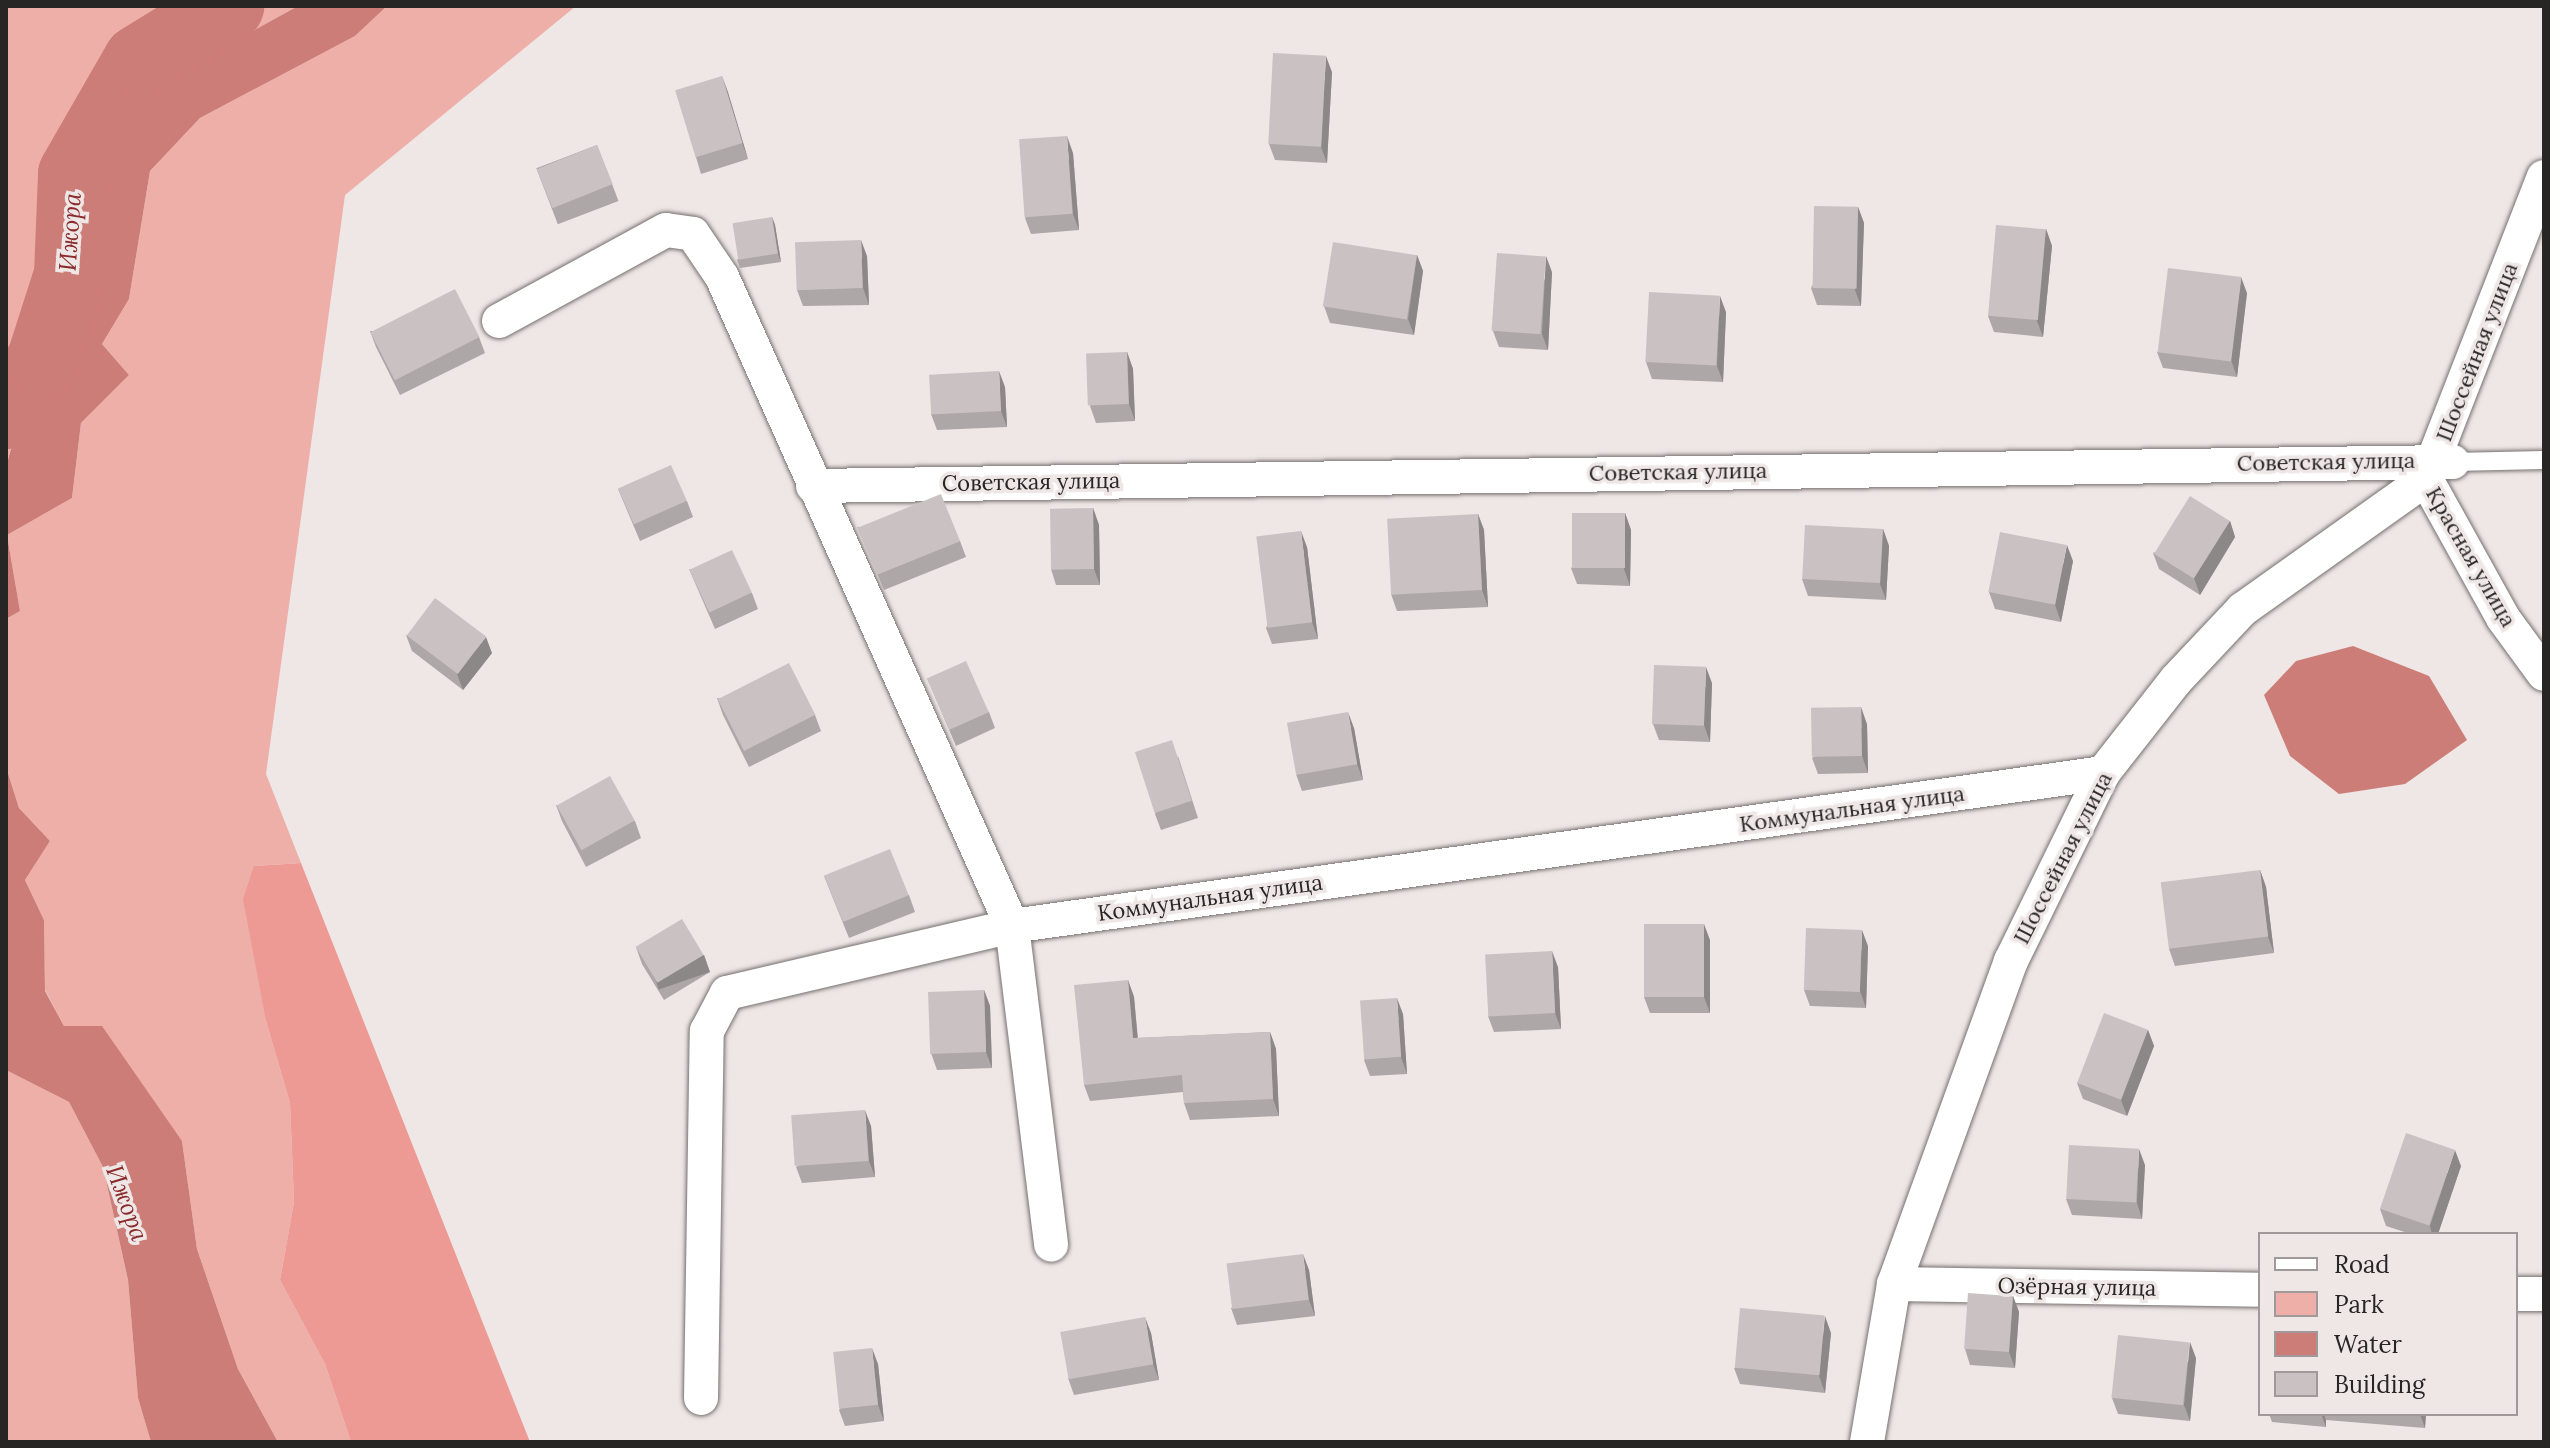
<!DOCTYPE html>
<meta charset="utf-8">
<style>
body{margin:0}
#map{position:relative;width:2550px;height:1448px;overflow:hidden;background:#eee7e6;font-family:Lora,serif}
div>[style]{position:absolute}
.green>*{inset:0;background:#eeafa9}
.forest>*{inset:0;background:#ed9a94}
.water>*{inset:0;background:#cd7d77}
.river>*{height:72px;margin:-36px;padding:0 36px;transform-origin:36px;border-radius:36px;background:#cd7d77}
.roads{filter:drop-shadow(0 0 2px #76706f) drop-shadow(0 0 2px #76706f)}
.service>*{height:18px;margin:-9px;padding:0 9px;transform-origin:9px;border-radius:9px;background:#fff}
.minor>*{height:34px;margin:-17px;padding:0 17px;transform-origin:17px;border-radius:17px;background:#fff}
.wall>*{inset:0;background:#aea7a7;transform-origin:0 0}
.shaded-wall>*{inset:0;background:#8d8888;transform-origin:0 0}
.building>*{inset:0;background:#cac2c2;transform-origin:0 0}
span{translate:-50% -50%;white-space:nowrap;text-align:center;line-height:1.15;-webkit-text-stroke:7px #eee7e6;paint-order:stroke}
.street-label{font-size:22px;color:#282525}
.water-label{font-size:24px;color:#8a2a2a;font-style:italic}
.frame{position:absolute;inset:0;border:8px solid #282525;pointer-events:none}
.legend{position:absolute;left:2258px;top:1232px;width:260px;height:184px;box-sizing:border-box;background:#eee7e6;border:2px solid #9f9999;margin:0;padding:10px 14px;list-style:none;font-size:24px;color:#282525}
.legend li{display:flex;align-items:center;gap:16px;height:40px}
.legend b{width:40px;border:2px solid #9f9999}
</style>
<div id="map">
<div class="green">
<i style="clip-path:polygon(6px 6px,298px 6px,251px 32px,159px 65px,38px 343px,6px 467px)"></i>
<i style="clip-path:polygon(387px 6px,576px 6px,345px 195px,266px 774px,301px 863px,254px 866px,266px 1021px,290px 1103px,294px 1202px,280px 1280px,325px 1364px,351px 1442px,278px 1442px,238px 1369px,197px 1249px,182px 1141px,64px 1026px,45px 990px,44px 920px,25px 880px,50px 841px,19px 808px,6px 767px,6px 619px,20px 611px,7px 535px,72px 498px,81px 423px,129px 375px,102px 344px,129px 299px,150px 171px,200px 118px,355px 36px)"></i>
<i style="clip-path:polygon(6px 1070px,69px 1102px,103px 1167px,128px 1280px,138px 1398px,151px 1442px,6px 1442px)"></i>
</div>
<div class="forest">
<i style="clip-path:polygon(301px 863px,530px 1442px,351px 1442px,325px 1364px,280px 1280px,294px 1202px,290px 1103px,266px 1021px,243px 899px,254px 866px)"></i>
</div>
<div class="water">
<i style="clip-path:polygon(298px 6px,387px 6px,355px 36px,200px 118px,150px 171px,129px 299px,102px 344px,129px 375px,81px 423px,72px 498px,7px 535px,20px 611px,6px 619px,6px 467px,91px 158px,159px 65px,251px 32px)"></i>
<i style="clip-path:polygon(2353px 646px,2429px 676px,2467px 740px,2405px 784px,2339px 794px,2290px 756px,2264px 695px,2296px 661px)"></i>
<i style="clip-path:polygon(6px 767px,19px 808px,50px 841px,25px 880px,44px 920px,45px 991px,64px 1026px,102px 1026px,182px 1141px,197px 1249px,238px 1369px,278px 1442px,151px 1442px,138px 1398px,128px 1280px,103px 1167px,69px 1102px,6px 1070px)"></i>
</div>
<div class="river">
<i style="left:6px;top:413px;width:62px;rotate:-54.8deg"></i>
<i style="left:42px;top:362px;width:91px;rotate:-72.2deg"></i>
<i style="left:70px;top:275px;width:101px;rotate:-87.7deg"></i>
<i style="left:74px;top:174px;width:130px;rotate:-60.1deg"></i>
<i style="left:139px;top:61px;width:105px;rotate:-31.7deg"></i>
</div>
<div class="roads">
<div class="service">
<i style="left:2453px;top:462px;width:91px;rotate:-1.3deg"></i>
</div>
<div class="minor">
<i style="left:499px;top:321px;width:190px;rotate:-28.6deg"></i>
<i style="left:666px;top:230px;width:27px;rotate:8deg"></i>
<i style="left:693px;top:234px;width:52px;rotate:56deg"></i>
<i style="left:722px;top:277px;width:711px;rotate:65.92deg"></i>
<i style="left:1012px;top:926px;width:321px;rotate:83deg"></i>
<i style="left:2426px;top:479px;width:159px;rotate:61deg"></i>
<i style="left:2503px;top:618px;width:69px;rotate:53.8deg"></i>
<i style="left:813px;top:486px;width:1640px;rotate:-0.84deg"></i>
<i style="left:1894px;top:1284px;width:366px;rotate:0.9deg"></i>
<i style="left:2516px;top:1294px;width:28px"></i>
<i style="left:701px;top:1398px;width:367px;rotate:-89.1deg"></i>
<i style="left:707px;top:1031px;width:43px;rotate:-62.2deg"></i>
<i style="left:727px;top:993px;width:293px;rotate:-13.2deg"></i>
<i style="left:1012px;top:926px;width:1102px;rotate:-7.98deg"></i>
<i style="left:1867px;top:1442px;width:160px;rotate:-80.3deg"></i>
<i style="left:1894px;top:1284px;width:344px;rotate:-70.1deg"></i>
<i style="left:2011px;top:961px;width:209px;rotate:-63.9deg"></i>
<i style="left:2103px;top:773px;width:118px;rotate:-51.9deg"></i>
<i style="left:2176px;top:680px;width:98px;rotate:-46.7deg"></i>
<i style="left:2243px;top:609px;width:224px;rotate:-35.4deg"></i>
<i style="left:2426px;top:479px;width:324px;rotate:-68.7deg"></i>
</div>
</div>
<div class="wall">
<i style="clip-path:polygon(1332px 72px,1327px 163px,1275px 160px,1269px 144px)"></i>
<i style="clip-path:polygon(722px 76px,748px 159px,701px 174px,696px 157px)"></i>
<i style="left:597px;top:145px;width:60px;height:65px;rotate:69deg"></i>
<i style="clip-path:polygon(1073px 153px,1079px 230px,1031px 234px,1025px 218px)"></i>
<i style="clip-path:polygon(1858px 207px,1864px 223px,1861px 306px,1817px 305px,1811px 288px)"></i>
<i style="clip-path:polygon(772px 217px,775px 225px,781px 262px,740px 268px,737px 260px)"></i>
<i style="clip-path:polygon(2046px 229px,2052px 246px,2043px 337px,1994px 332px,1988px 316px)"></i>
<i style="clip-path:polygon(1417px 255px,1423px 271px,1414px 335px,1330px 323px,1324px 306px)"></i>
<i style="clip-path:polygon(867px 256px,869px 305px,803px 306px,797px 290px)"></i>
<i style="clip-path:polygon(1552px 272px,1548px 350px,1499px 347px,1493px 331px)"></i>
<i style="clip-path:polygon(2247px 293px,2237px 377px,2163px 368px,2157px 352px)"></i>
<i style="clip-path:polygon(1726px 312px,1723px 382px,1652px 379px,1646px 362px)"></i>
<i style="clip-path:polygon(370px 331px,479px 337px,485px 353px,400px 395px,376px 347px)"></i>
<i style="clip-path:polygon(1127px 352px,1133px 369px,1135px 421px,1096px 423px,1090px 406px)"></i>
<i style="clip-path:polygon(1005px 387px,1007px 427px,937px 430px,931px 414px)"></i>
<i style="clip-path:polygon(618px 489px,687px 501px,693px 517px,640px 541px)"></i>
<i style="clip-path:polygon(1093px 508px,1099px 525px,1100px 585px,1056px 585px,1051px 569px)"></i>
<i style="clip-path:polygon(1625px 513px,1631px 530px,1630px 586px,1577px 584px,1571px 568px)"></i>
<i style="clip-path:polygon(1478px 514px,1484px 530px,1488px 607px,1397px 611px,1391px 594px)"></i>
<i style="clip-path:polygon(2230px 521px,2235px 537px,2200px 595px,2159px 569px,2153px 553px)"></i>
<i style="clip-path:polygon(857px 527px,960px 541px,966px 557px,884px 590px)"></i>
<i style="clip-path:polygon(1883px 529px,1889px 546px,1886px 600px,1808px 596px,1802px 579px)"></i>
<i style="clip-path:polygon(1307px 547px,1318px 639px,1272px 644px,1266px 628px)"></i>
<i style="clip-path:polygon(2073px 561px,2061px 622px,1995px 609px,1989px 592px)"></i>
<i style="clip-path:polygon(689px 569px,752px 593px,758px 609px,715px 629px)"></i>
<i style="clip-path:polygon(406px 635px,492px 653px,463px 690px,412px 651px)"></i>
<i style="clip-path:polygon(927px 678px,989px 712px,995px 728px,956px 746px)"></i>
<i style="clip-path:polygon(1712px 683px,1710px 742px,1659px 740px,1653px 724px)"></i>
<i style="clip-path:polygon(717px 698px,815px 715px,821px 731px,749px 767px,723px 715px)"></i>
<i style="clip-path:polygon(1867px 724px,1868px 773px,1818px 774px,1812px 758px)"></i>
<i style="clip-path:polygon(1354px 728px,1363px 780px,1302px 791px,1296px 774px)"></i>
<i style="clip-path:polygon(1178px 756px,1198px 818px,1161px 830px,1155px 814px)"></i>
<i style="clip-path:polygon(556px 805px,635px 821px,641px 838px,586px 867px,562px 821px)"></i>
<i style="clip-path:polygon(2260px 870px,2266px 887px,2274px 953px,2175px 966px,2169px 949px)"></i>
<i style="clip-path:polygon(824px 876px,909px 895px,915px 912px,849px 938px)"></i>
<i style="clip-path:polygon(1710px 940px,1710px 1013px,1650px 1013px,1644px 997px)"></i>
<i style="clip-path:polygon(1868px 946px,1866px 1008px,1810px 1006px,1804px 990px)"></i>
<i style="clip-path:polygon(636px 947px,704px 955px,710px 972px,664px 1000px,642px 964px)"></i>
<i style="clip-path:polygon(1558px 967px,1561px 1029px,1494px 1032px,1488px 1016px)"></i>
<i style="clip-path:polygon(1128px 980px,1134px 997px,1138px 1038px,1270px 1032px,1276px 1049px,1279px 1116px,1190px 1120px,1184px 1103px,1183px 1092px,1090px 1101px,1084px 1085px)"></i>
<i style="clip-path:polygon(984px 990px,990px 1006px,992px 1068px,937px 1070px,931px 1053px)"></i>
<i style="clip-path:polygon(1403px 1014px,1407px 1074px,1370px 1076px,1364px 1060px)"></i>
<i style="clip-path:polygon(2148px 1030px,2154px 1046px,2127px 1116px,2083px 1099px,2077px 1083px)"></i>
<i style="clip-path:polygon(871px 1126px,875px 1177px,802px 1183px,796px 1167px)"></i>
<i style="clip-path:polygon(2145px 1165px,2142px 1219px,2072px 1215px,2066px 1199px)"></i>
<i style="clip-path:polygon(2461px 1166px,2438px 1234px,2411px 1234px,2386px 1226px,2380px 1209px)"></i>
<i style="clip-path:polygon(1309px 1270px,1315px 1316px,1237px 1325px,1231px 1308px)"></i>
<i style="clip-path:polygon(2013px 1296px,2019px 1312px,2015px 1368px,1970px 1365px,1965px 1349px)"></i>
<i style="clip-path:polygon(1151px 1333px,1159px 1380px,1074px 1395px,1068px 1378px)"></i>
<i style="clip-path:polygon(1831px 1333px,1825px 1393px,1740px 1384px,1734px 1368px)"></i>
<i style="clip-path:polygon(2196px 1358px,2190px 1421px,2118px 1414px,2112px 1398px)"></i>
<i style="clip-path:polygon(878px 1364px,884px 1421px,845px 1426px,839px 1410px)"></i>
<i style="clip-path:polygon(2269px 1414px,2426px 1414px,2425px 1428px,2326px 1420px,2326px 1427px,2272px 1422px)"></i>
</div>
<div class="shaded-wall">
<i style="clip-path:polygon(1326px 56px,1332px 72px,1327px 163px,1321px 147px)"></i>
<i style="clip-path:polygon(722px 76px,728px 92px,748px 159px,742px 143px)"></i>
<i style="clip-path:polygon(1067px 136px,1073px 153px,1079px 230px,1073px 214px)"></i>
<i style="clip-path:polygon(1858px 207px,1864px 223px,1861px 306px,1855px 290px)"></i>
<i style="clip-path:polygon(772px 217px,775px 225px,781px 262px,778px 254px)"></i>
<i style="clip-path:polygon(2046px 229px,2052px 246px,2043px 337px,2037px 321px)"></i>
<i style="clip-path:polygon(861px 240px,867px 256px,869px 305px,863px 288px)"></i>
<i style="clip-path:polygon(1417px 255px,1423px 271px,1414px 335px,1408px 319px)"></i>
<i style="clip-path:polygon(1546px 256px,1552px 272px,1548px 350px,1542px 334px)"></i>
<i style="clip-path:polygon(2241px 277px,2247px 293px,2237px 377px,2231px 360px)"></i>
<i style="clip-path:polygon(1720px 296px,1726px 312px,1723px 382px,1717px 366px)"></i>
<i style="clip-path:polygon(1127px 352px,1133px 369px,1135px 421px,1129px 404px)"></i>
<i style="clip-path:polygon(999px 371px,1005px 387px,1007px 427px,1001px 411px)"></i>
<i style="clip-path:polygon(1093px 508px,1099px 525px,1100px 585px,1094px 569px)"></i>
<i style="clip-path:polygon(1625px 513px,1631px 530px,1630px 586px,1624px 569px)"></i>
<i style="clip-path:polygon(1478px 514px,1484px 530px,1488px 607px,1482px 590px)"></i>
<i style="clip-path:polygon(2230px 521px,2235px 537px,2200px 595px,2194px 578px)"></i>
<i style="clip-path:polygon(1883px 529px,1889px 546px,1886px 600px,1880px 584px)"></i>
<i style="clip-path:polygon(1301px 531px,1307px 547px,1318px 639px,1312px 622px)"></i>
<i style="clip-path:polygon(2067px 545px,2073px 561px,2061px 622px,2055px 605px)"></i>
<i style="clip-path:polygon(486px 637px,492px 653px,463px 690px,457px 674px)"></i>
<i style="clip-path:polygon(1706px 667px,1712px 683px,1710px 742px,1704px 725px)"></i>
<i style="clip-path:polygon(1861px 707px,1867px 724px,1868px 773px,1862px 756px)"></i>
<i style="clip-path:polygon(1348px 712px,1354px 728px,1363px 780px,1357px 764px)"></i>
<i style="clip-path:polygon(2260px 870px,2266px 887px,2274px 953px,2268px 937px)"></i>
<i style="clip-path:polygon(1704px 924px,1710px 940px,1710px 1013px,1704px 997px)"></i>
<i style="clip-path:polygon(1862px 930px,1868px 946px,1866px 1008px,1860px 991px)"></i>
<i style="clip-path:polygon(1552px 951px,1558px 967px,1561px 1029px,1555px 1013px)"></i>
<i style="left:704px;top:955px;width:18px;height:54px;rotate:71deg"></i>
<i style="clip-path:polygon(1128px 980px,1134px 997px,1139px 1055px,1133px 1038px)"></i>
<i style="clip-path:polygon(984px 990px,990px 1006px,992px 1068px,986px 1052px)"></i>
<i style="clip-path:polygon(1397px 998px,1403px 1014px,1407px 1074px,1401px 1057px)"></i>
<i style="clip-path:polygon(2148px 1030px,2154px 1046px,2127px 1116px,2121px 1100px)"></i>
<i style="clip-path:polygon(1270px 1032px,1276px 1049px,1279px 1116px,1273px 1099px)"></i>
<i style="clip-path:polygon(865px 1110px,871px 1126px,875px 1177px,869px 1161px)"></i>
<i style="clip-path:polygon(2139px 1149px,2145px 1165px,2142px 1219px,2137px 1203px)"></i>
<i style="clip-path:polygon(2455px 1150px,2461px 1166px,2438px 1234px,2432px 1234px,2430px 1226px)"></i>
<i style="clip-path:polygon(1303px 1254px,1309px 1270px,1315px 1316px,1309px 1300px)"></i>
<i style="clip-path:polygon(2013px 1296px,2019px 1312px,2015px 1368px,2009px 1352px)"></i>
<i style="clip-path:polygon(1825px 1316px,1831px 1333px,1825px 1393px,1819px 1376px)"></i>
<i style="clip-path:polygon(1145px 1317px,1151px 1333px,1159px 1380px,1153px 1364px)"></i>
<i style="clip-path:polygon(2190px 1342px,2196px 1358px,2190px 1421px,2184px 1405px)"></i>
<i style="clip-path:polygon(872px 1348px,878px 1364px,884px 1421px,878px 1405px)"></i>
<i style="clip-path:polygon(2321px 1414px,2324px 1414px,2326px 1420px,2326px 1427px)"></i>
<i style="clip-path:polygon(2420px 1414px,2426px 1414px,2425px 1428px)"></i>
</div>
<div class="building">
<i style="left:1273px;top:53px;width:53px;height:91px;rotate:3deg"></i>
<i style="left:722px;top:76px;width:70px;height:49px;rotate:73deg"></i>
<i style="left:1067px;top:136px;width:78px;height:48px;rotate:86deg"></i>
<i style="left:597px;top:145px;width:42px;height:65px;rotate:68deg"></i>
<i style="left:1814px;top:206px;width:44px;height:82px;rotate:1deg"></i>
<i style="left:772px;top:217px;width:37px;height:40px;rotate:81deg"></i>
<i style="left:1996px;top:225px;width:50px;height:91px;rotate:5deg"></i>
<i style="left:861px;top:240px;width:48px;height:66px;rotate:88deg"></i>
<i style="left:1333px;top:242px;width:85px;height:65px;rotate:9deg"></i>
<i style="left:1497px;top:253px;width:49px;height:78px;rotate:4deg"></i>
<i style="left:2168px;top:268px;width:74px;height:85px;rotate:7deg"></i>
<i style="left:455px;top:289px;width:54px;height:95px;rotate:63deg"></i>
<i style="left:1649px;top:292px;width:71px;height:70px;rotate:3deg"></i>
<i style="left:1127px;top:352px;width:52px;height:41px;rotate:88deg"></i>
<i style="left:999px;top:371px;width:40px;height:70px;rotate:87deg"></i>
<i style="left:671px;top:465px;width:39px;height:58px;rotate:66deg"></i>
<i style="left:941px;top:494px;width:51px;height:90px;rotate:68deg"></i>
<i style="left:2190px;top:496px;width:47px;height:68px;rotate:32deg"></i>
<i style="left:1093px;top:508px;width:61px;height:43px;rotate:89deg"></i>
<i style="left:1572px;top:513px;width:53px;height:55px"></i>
<i style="left:1478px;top:514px;width:76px;height:91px;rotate:87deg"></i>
<i style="left:1805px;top:525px;width:78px;height:54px;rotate:3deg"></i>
<i style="left:1301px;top:531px;width:92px;height:45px;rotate:83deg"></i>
<i style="left:2000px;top:532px;width:68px;height:61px;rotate:11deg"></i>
<i style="left:732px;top:550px;width:47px;height:47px;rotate:65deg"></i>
<i style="left:435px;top:598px;width:64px;height:47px;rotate:37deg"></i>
<i style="left:966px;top:661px;width:56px;height:43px;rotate:66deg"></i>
<i style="left:789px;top:663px;width:58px;height:80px;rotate:63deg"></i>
<i style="left:1654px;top:665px;width:52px;height:59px;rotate:2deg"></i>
<i style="left:1861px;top:707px;width:49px;height:50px;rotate:89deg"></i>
<i style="left:1348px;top:712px;width:53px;height:62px;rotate:80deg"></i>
<i style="left:1172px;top:740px;width:64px;height:39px;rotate:72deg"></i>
<i style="left:610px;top:776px;width:51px;height:61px;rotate:61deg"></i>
<i style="left:890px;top:849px;width:50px;height:71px;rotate:68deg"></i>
<i style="left:2260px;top:870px;width:67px;height:100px;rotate:83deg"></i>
<i style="left:682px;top:919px;width:42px;height:54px;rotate:59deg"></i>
<i style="left:1644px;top:924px;width:60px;height:73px"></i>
<i style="left:1806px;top:928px;width:56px;height:62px;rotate:2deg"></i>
<i style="left:1552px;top:951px;width:62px;height:67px;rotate:87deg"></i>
<i style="clip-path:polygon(1128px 980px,1133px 1038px,1270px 1032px,1273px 1099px,1184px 1103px,1182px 1075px,1084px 1085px,1074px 985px)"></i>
<i style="left:984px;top:990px;width:62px;height:56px;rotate:88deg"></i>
<i style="left:1397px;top:998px;width:59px;height:37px;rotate:86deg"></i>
<i style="left:2104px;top:1013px;width:47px;height:75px;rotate:21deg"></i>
<i style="left:865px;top:1110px;width:51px;height:74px;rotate:86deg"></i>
<i style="left:2406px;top:1133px;width:52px;height:80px;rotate:19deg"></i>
<i style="left:2069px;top:1145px;width:70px;height:54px;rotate:3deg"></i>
<i style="left:1303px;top:1254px;width:46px;height:77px;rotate:83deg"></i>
<i style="left:1968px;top:1293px;width:45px;height:56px;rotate:4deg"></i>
<i style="left:1740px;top:1308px;width:85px;height:60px;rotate:5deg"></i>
<i style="left:1145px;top:1317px;width:48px;height:86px;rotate:80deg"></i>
<i style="left:2118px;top:1335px;width:72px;height:63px;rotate:6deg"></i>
<i style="left:872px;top:1348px;width:57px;height:39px;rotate:84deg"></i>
</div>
<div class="street-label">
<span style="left:2477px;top:352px;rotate:-69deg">Шоссейная улица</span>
<span style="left:2326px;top:462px;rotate:-1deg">Советская улица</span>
<span style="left:1678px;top:472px;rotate:-1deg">Советская улица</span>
<span style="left:1031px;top:482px;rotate:-1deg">Советская улица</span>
<span style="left:2471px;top:557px;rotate:60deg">Красная улица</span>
<span style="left:1852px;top:809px;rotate:-8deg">Коммунальная улица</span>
<span style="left:2063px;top:858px;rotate:-63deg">Шоссейная улица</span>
<span style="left:1210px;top:898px;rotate:-8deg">Коммунальная улица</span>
<span style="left:2077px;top:1287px;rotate:1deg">Озёрная улица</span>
</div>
<div class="water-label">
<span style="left:70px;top:232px;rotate:-86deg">Ижора</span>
<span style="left:127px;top:1203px;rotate:70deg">Ижора</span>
</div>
<div class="frame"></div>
<ul class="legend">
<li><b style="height:10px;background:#fff"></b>Road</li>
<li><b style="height:22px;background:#eeafa9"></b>Park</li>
<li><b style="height:22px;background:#cd7d77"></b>Water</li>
<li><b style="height:22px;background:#cac2c2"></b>Building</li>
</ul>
</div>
